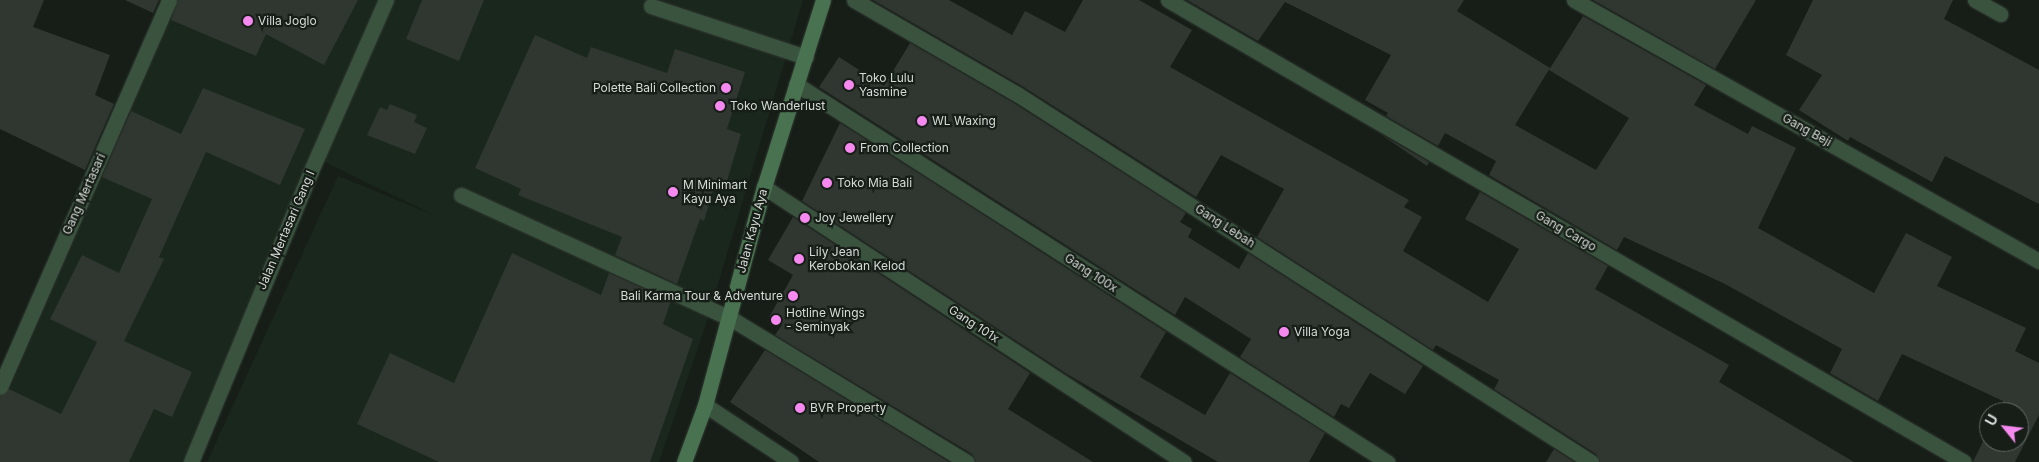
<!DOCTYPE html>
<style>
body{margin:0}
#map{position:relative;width:2039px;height:462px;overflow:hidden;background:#161e17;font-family:Inter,sans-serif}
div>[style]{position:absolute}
.built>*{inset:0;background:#1a271c}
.building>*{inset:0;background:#2f3730}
.roads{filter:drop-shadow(0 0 1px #313832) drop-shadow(0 0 1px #313832)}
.minor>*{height:15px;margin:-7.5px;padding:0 7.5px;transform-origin:7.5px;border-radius:7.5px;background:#39533e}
.secondary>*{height:15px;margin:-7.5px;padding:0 7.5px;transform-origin:7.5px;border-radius:7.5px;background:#487250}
.dots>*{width:14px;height:14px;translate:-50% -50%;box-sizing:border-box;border:2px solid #161e17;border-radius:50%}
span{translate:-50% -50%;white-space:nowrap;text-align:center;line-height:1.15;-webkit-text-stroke:4.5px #161e17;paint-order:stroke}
.poi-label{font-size:12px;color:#d5dbd6}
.left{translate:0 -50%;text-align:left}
.right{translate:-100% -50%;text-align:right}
.street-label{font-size:12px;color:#d5dbd6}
.north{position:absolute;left:1979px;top:402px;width:50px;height:50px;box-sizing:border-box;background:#161e17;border:1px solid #626a63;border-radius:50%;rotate:299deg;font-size:14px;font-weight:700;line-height:20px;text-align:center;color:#d5dbd6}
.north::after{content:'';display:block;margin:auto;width:18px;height:22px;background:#f589ef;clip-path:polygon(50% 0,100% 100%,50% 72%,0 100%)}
</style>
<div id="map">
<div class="built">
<i style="clip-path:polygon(179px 0,803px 0,706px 324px,659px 462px,207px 462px,338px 176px,434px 215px,312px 156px,187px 462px,0 462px,0 411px)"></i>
</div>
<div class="building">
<i style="clip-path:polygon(0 0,44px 0,33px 27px,110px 55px,95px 95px,114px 104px,85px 170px,0 129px)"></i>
<i style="clip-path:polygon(125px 0,159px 0,153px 13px)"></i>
<i style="clip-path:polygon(178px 0,358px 0,324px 65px,266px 34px,256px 56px,171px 20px)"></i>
<i style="clip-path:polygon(422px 0,484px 0,459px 61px,406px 39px)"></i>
<i style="clip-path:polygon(873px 0,949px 0,1012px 35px,1025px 11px,1065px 32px,1083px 0,1139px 0,1192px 30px,1170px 67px,1409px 200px,1404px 207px,1422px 217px,1403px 251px,1488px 302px,1519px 249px,1465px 219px,1480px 192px,1608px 266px,1595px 289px,1729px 365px,1719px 382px,1854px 462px,1600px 462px,1596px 454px,1494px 389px,1499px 380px,1436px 345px,1433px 350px,1257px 237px,1284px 189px,1221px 155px,1196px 197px,1022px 86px)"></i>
<i style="clip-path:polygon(1187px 0,1464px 0,1457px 11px,1550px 68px,1515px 125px,1596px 170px,1629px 118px,1549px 70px,1583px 16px,1706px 85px,1694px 105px,1748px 134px,1752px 126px,1796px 148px,1758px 228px,1874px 293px,1906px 233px,1952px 257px,1937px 286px,2026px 328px,2015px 351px,2039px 363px,2039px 415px,2015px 462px,1973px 462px,1989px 429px,1989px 442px,2019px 442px,2019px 412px,1998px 412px,2003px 401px,1902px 354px,1878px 401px,1830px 373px,1842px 349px,1725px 284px,1624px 237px,1617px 250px,1489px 175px,1496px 161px,1445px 133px,1438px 146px,1386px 116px,1388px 113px,1365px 100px,1391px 55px,1285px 2px,1258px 41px)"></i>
<i style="clip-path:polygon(1593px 0,1756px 0,1715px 69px)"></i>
<i style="clip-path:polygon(1813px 0,1953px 0,1944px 19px,2039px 70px,2039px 204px,1945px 156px,1932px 182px,1850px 137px,1848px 141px,1799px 110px,1822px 75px,1786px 55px)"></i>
<i style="clip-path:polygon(535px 35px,587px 58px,591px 47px,667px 73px,675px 49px,745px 72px,727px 129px,741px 134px,726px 184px,716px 181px,704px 221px,700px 219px,677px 284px,615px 255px,622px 237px,518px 195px,521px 189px,475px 168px)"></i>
<i style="clip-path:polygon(910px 43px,1012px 102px,1186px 213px,1180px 222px,1192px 229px,1188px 237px,1239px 269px,1248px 253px,1423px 366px,1405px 394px,1370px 373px,1349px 408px,1341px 404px,1334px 417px,1240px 357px,1251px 339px,1185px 297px,1175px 315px,819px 87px,839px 57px,884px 86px)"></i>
<i style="clip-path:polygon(203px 88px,305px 129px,280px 185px,206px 152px,159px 257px,164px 259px,124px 341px,192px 372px,172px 417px,154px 409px,129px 462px,0 462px,0 396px,9px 389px,61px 414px,97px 342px,50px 319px,82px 255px,119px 273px,152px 199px,102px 177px,131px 111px,181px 134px)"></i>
<i style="clip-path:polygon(390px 104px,417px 115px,414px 122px,427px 128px,415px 154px,367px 135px,380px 107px,387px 110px)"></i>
<i style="clip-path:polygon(840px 123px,1166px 332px,1140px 377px,1205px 415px,1230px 373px,1325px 433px,1309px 462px,1218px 462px,1067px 374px,802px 201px)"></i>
<i style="clip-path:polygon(1380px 134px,1429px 162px,1427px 166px)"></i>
<i style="clip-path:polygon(793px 217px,1030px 373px,1008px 409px,1093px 462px,976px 462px,972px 454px,775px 335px,782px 325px,769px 317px,793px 275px,768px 260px)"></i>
<i style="clip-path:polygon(512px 253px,601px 295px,609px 273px,671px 301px,663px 324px,693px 339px,650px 462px,439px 462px,357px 424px,390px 353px,454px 383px)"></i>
<i style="clip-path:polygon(765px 350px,949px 462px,819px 462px,730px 402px)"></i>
<i style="clip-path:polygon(1554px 449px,1574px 462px,1546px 462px)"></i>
</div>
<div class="roads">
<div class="minor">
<i style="left:854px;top:0;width:188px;rotate:30deg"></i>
<i style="left:1017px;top:94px;width:682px;rotate:32.66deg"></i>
<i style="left:1168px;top:0;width:920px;rotate:30.13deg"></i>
<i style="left:1574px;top:0;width:533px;rotate:29.31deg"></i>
<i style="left:1975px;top:0;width:29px;rotate:29deg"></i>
<i style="left:651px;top:6px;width:163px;rotate:18.2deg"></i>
<i style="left:796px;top:84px;width:702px;rotate:32.6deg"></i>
<i style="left:764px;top:187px;width:502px;rotate:33.22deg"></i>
<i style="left:461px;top:195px;width:296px;rotate:24.6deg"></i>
<i style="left:730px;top:318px;width:277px;rotate:31.3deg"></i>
<i style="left:0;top:387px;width:422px;rotate:-66.4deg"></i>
<i style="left:705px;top:405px;width:103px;rotate:33.5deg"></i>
<i style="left:191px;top:462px;width:313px;rotate:-67.6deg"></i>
<i style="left:310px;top:173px;width:189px;rotate:-66.3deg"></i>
</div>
<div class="secondary">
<i style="left:684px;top:462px;width:61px;rotate:-69.8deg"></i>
<i style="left:705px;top:405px;width:226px;rotate:-74.9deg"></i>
<i style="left:764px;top:187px;width:196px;rotate:-72.5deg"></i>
</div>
</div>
<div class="dots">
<i style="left:248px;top:21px;background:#f589ef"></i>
<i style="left:849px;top:85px;background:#f589ef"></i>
<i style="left:726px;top:88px;background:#f589ef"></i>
<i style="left:720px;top:106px;background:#f589ef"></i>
<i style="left:922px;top:121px;background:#f589ef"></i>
<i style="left:850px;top:148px;background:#f589ef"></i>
<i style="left:827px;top:183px;background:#f589ef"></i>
<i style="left:673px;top:192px;background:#f589ef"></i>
<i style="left:805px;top:218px;background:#f589ef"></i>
<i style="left:799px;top:259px;background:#f589ef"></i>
<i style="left:793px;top:296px;background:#f589ef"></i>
<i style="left:776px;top:320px;background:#f589ef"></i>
<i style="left:1284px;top:332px;background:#f589ef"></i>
<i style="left:800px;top:408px;background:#f589ef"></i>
</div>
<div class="poi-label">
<span class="left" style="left:258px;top:21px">Villa Joglo</span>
<span class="left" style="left:859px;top:85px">Toko Lulu<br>Yasmine</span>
<span class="right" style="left:716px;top:88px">Polette Bali Collection</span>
<span class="left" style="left:730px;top:106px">Toko Wanderlust</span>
<span class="left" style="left:932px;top:121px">WL Waxing</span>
<span class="left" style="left:860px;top:148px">From Collection</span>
<span class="left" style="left:837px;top:183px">Toko Mia Bali</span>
<span class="left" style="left:683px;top:192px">M Minimart<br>Kayu Aya</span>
<span class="left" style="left:815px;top:218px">Joy Jewellery</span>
<span class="left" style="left:809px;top:259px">Lily Jean<br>Kerobokan Kelod</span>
<span class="right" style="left:783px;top:296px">Bali Karma Tour &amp; Adventure</span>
<span class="left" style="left:786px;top:320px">Hotline Wings<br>- Seminyak</span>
<span class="left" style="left:1294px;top:332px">Villa Yoga</span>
<span class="left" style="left:810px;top:408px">BVR Property</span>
</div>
<div class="street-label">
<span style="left:1807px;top:130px;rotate:29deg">Gang Beji</span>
<span style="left:84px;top:194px;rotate:-66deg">Gang Mertasari</span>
<span style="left:1225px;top:226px;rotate:33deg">Gang Lebah</span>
<span style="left:286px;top:230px;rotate:-67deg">Jalan Mertasari Gang I</span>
<span style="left:752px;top:231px;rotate:-75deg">Jalan Kayu Aya</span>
<span style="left:1566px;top:231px;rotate:30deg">Gang Cargo</span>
<span style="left:1091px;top:273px;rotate:33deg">Gang 100x</span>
<span style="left:974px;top:324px;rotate:33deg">Gang 101x</span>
</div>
<div class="north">U</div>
</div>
